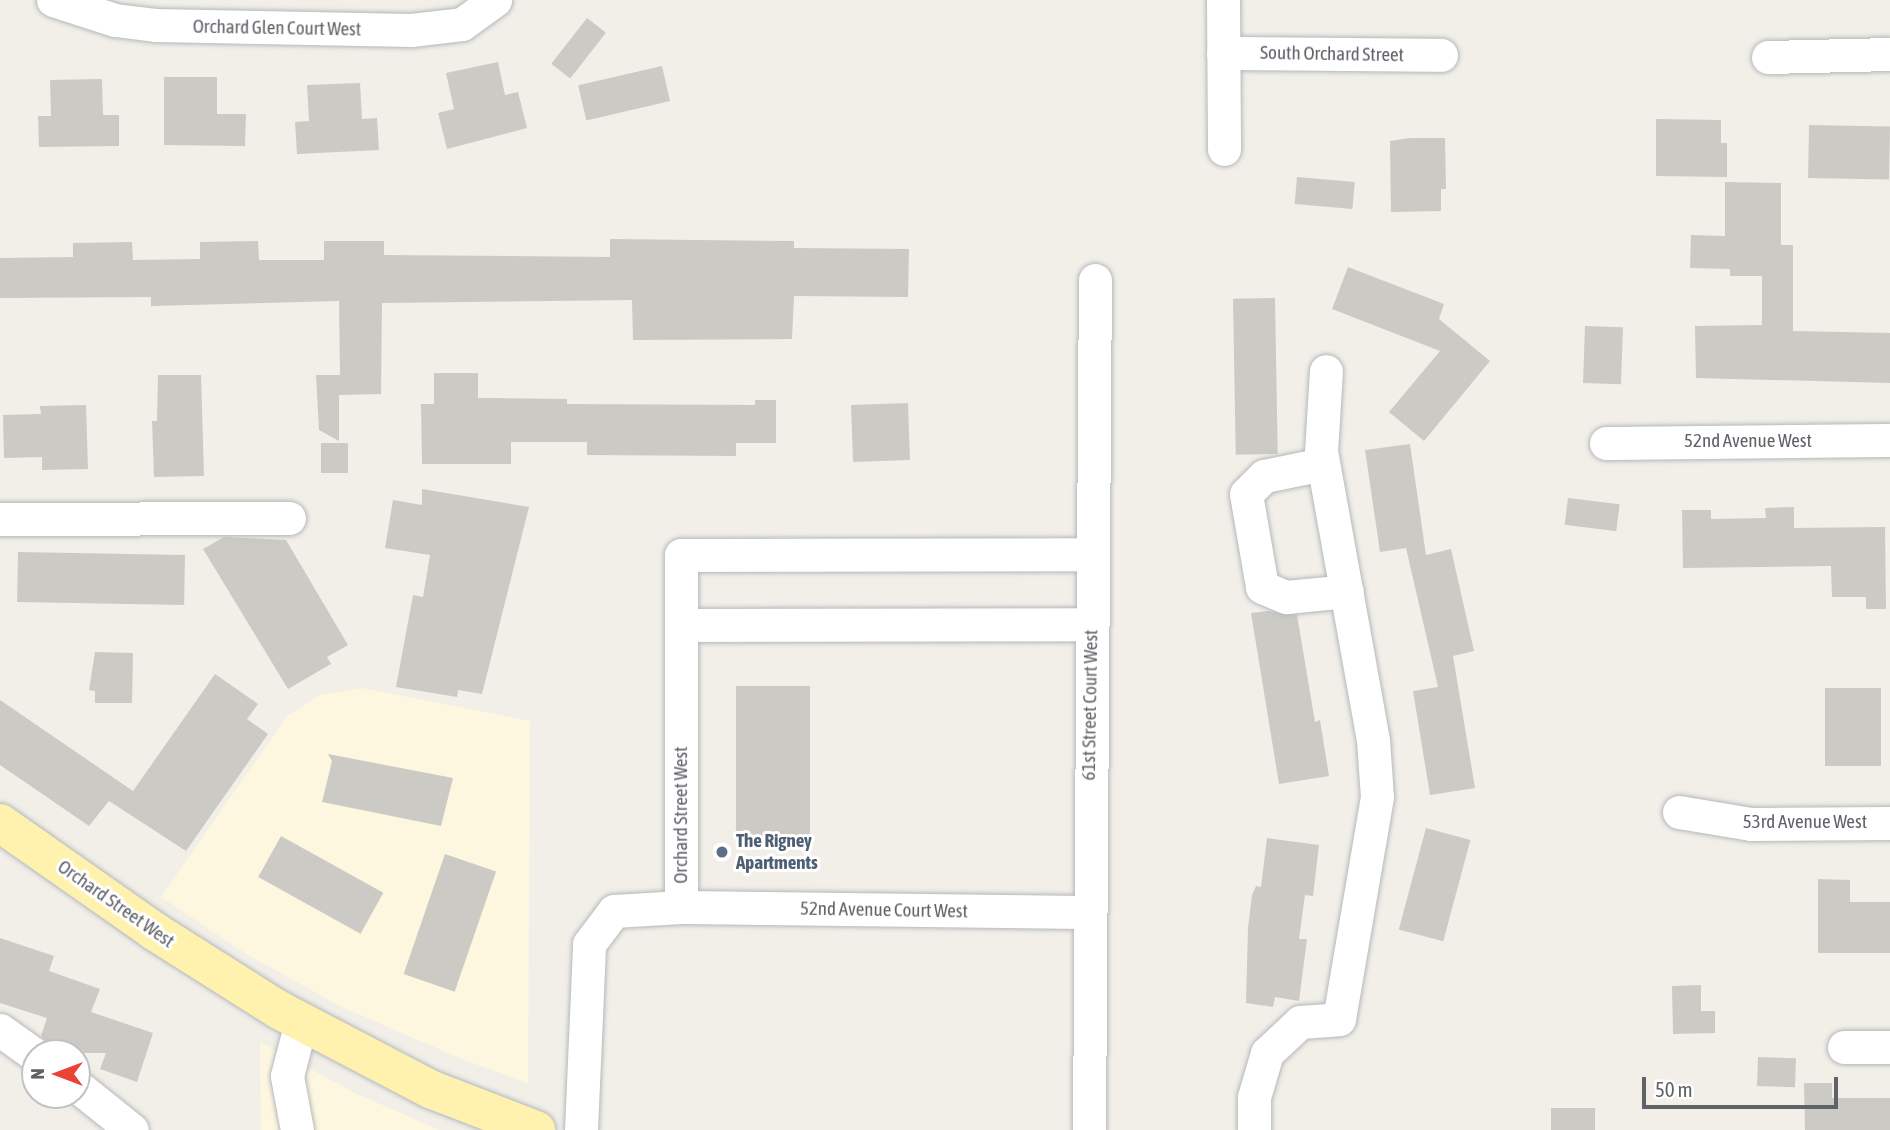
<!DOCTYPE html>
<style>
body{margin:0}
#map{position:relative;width:1890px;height:1130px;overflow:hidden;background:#f1efe8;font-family:"Asap Condensed",sans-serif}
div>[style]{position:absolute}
.commercial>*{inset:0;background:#fef7e0}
.building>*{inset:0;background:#cccac5;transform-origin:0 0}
.roads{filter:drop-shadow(0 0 2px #b5b8bc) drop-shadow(0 0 2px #b5b8bc)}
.minor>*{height:33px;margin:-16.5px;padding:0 16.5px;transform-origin:16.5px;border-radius:16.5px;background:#fff}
.major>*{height:38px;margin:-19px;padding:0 19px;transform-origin:19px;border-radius:19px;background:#fff2af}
.dots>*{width:19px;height:19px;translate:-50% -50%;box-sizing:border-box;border:4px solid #fff;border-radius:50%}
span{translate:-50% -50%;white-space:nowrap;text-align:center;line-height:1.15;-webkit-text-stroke:6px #fff;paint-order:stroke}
.street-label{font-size:19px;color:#5f6368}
.service-label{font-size:19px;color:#4e5e75;font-weight:700}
.left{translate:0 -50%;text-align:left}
.north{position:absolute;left:21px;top:1039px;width:70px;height:70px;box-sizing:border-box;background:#fff;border:2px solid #bfc1c3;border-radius:50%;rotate:270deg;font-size:19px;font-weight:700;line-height:28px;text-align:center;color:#5f6368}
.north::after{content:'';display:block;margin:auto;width:24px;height:32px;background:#ea4335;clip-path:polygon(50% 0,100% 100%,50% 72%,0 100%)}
.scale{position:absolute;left:1642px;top:1077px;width:196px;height:32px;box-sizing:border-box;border:4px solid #5f6368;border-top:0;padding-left:9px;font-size:21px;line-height:24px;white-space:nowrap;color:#5f6368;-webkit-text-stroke:5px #fff;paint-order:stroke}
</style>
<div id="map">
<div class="commercial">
<i style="clip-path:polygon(362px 688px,530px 721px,528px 1083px,464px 1060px,340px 1006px,248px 955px,161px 897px,287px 716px,320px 695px)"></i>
<i style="clip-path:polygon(260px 1042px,355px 1093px,439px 1130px,261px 1130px)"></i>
</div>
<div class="building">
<i style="left:587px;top:18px;width:24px;height:58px;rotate:38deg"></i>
<i style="clip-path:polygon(498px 62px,505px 95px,518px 92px,527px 128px,447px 149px,438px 113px,454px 109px,446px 73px)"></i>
<i style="left:662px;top:66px;width:36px;height:86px;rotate:77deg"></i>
<i style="clip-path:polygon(164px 77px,217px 77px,217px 114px,246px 114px,245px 146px,164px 145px)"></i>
<i style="clip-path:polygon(102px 79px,103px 115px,119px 115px,119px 146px,39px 147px,38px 116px,51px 116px,50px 80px)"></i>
<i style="clip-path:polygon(360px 83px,362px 119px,377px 118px,379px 150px,297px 154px,295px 122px,309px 121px,307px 85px)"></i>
<i style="clip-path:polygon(1656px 119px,1721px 120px,1721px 143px,1727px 143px,1727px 177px,1656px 176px)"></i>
<i style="left:1809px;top:125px;width:81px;height:53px;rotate:1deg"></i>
<i style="clip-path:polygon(1410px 138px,1445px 138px,1446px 189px,1441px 189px,1441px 211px,1391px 212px,1390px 141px)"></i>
<i style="left:1297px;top:177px;width:58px;height:27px;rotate:5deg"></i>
<i style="clip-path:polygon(1725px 182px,1781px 183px,1781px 245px,1793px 245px,1793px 331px,1890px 333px,1890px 383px,1696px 378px,1695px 326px,1762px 325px,1762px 276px,1730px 276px,1730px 269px,1690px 268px,1691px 235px,1725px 236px)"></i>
<i style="clip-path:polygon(610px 239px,794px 241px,794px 248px,909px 249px,908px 297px,794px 296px,792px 339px,633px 340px,632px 300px,382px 303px,381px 394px,339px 395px,339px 441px,319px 430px,316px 375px,340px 375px,339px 301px,151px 306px,151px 297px,0 298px,0 258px,73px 257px,73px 243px,132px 242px,133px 260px,200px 259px,200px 242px,258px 241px,259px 260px,324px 260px,324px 241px,384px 241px,384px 255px,610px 257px)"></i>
<i style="clip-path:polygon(1348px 267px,1444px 304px,1439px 319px,1490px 361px,1424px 441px,1389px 412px,1440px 351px,1332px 309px)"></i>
<i style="left:1275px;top:298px;width:156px;height:42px;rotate:89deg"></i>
<i style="left:1585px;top:326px;width:38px;height:57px;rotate:2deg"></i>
<i style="clip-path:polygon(434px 373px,478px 373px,478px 398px,567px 399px,567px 404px,755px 405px,755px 400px,776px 400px,776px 443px,736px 443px,736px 456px,587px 455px,587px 442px,511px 442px,511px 464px,422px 464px,421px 404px,434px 404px)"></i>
<i style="clip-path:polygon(158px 375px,201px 375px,204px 476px,154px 477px,152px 421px,157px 421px)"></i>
<i style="left:908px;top:403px;width:57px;height:57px;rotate:88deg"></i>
<i style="clip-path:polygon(86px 405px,88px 469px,42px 470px,42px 457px,4px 458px,3px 415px,41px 414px,40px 406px)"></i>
<i style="left:321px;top:443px;width:27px;height:30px"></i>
<i style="clip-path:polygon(1410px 444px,1426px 555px,1451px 549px,1474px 651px,1453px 656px,1475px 788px,1430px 795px,1413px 691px,1438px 687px,1406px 548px,1380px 552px,1365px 450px)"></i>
<i style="clip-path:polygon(422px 489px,529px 507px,482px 694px,458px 690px,457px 697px,396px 687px,413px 595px,423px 597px,430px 555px,385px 548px,393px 500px,422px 505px)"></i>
<i style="left:1568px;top:498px;width:52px;height:27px;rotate:7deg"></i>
<i style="clip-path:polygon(1794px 507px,1794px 528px,1885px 527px,1886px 609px,1866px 609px,1866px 597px,1832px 597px,1831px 566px,1683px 568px,1682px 510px,1711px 510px,1711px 519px,1766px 518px,1765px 508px)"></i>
<i style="clip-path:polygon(224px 537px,286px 540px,348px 645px,327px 657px,331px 664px,288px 689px,203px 549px)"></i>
<i style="left:18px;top:552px;width:167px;height:50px;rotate:1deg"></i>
<i style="clip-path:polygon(1268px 611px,1297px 615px,1315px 722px,1320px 720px,1329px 776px,1279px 784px,1251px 613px)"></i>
<i style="clip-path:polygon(95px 652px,133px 653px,132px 703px,95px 703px,95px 691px,89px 690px)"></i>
<i style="clip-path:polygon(215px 674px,258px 704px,247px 719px,268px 734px,186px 851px,109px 801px,89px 826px,0 765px,0 700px,133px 791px)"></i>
<i style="left:736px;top:686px;width:74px;height:157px"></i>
<i style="left:1825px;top:688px;width:56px;height:78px"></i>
<i style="clip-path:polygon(328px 754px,453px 778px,441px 826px,322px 802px,332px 761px)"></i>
<i style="left:1426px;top:828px;width:46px;height:105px;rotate:15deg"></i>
<i style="left:281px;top:836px;width:117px;height:47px;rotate:29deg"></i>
<i style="clip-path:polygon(1267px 838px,1319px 845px,1313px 896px,1305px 895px,1299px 939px,1307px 939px,1299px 1001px,1275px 997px,1273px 1007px,1246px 1003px,1248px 928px,1252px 895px,1256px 886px,1261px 887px)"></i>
<i style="left:445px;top:854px;width:54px;height:127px;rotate:19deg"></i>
<i style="clip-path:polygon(1818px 879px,1850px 880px,1850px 902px,1890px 902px,1890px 953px,1818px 953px)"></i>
<i style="clip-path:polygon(0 938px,54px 956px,49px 971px,100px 989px,91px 1012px,153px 1033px,137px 1082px,100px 1069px,106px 1053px,73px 1053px,51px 1045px,41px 1036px,47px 1018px,0 1003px)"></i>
<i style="clip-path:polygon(1701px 985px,1701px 1011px,1715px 1011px,1715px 1033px,1673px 1034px,1672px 986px)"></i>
<i style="left:1758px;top:1057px;width:38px;height:29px;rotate:2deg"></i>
<i style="clip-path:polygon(1804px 1083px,1832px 1083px,1832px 1098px,1890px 1098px,1890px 1130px,1805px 1130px)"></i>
<i style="left:1551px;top:1108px;width:44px;height:22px"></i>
</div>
<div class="roads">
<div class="minor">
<i style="left:53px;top:0;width:65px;rotate:17.9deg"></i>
<i style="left:115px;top:20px;width:40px;rotate:7.1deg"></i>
<i style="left:155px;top:25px;width:256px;rotate:1.1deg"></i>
<i style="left:411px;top:30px;width:51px;rotate:-6.7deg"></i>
<i style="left:462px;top:24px;width:41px;rotate:-36deg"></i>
<i style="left:1223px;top:0;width:149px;rotate:89.6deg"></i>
<i style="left:1223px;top:53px;width:218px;rotate:0.5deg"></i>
<i style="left:1768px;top:57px;width:122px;rotate:-1.4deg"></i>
<i style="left:1606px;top:443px;width:284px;rotate:-0.6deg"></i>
<i style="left:1323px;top:464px;width:60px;rotate:168.5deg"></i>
<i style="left:1264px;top:476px;width:25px;rotate:135deg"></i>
<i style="left:1246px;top:494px;width:94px;rotate:80.2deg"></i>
<i style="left:1262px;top:587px;width:26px;rotate:23deg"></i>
<i style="left:1286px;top:597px;width:61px;rotate:-5.6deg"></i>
<i style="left:0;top:519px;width:289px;rotate:-0.2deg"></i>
<i style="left:681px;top:625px;width:410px;rotate:-0.1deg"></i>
<i style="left:1679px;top:812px;width:73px;rotate:9.5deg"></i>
<i style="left:1751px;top:824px;width:139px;rotate:-0.4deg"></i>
<i style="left:681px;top:907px;width:406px;rotate:0.7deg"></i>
<i style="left:0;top:1030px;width:43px;rotate:35.5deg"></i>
<i style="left:1844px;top:1047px;width:46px"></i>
<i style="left:77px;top:1086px;width:70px;rotate:38.7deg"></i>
<i style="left:297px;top:1130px;width:55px;rotate:-100.5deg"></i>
<i style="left:287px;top:1076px;width:56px;rotate:-75.5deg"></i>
<i style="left:581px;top:1130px;width:186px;rotate:-87.5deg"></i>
<i style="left:589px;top:944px;width:41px;rotate:-52.9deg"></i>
<i style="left:614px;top:911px;width:67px;rotate:-3.4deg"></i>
<i style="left:681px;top:907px;width:352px;rotate:-90deg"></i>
<i style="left:681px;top:555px;width:410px;rotate:-0.1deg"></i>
<i style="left:1089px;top:1130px;width:850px;rotate:-89.6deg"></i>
<i style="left:1254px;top:1130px;width:33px;rotate:-90deg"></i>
<i style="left:1254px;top:1097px;width:46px;rotate:-73.5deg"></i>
<i style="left:1267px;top:1053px;width:45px;rotate:-43.2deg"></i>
<i style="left:1300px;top:1022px;width:39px;rotate:-4deg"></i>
<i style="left:1339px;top:1019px;width:225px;rotate:-80.3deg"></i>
<i style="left:1377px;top:797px;width:57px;rotate:-94deg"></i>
<i style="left:1373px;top:740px;width:293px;rotate:-100.2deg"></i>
<i style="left:1321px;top:452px;width:81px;rotate:-86.5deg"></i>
</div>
<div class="major">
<i style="left:0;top:823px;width:188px;rotate:35deg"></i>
<i style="left:154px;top:931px;width:148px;rotate:32.3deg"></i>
<i style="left:279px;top:1010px;width:170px;rotate:27.6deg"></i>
<i style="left:430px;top:1089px;width:114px;rotate:21.1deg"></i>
</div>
</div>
<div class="dots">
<i style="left:722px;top:852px;background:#5c6f8a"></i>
</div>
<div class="street-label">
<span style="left:277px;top:28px;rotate:1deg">Orchard Glen Court West</span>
<span style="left:1332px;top:54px;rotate:1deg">South Orchard Street</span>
<span style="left:1748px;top:441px">52nd Avenue West</span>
<span style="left:1090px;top:705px;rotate:-89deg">61st Street Court West</span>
<span style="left:681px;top:815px;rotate:-90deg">Orchard Street West</span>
<span style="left:1805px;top:822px">53rd Avenue West</span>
<span style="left:116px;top:904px;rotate:35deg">Orchard Street West</span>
<span style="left:884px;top:910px;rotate:1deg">52nd Avenue Court West</span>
</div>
<div class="service-label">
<span class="left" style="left:736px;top:852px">The Rigney<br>Apartments</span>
</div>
<div class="north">N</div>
<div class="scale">50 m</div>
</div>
